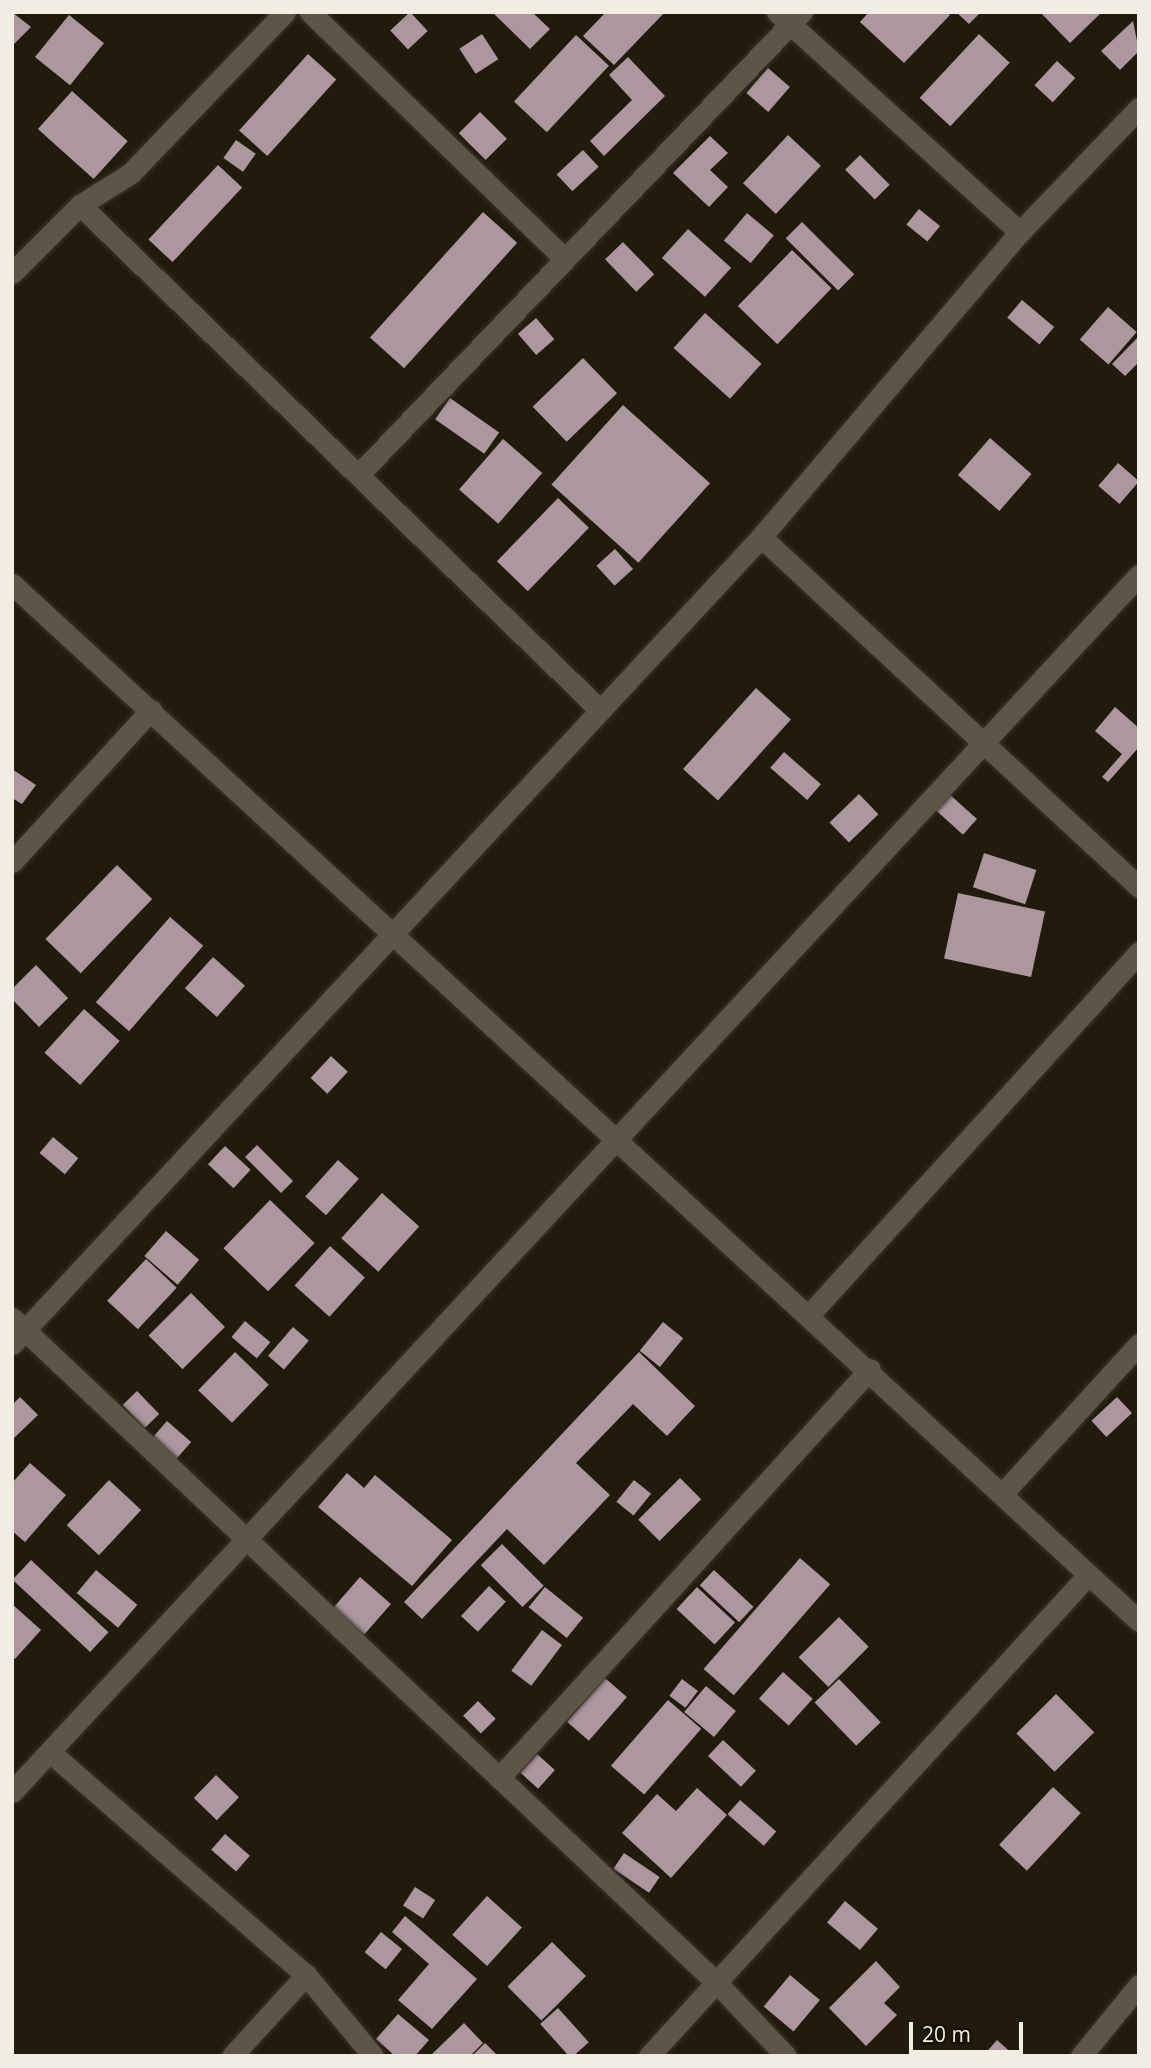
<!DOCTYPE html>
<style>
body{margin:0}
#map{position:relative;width:1151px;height:2068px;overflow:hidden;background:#211b0c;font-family:"Open Sans",sans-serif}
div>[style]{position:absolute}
.building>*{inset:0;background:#ac979f;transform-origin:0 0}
.roads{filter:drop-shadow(0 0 2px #39342d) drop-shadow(0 0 2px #39342d)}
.minor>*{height:21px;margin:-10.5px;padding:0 10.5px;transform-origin:10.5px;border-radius:10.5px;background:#5d5646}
span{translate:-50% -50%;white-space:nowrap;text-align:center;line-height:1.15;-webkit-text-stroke:7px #181205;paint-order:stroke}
.frame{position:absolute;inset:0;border:14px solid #f1ede3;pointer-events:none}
.scale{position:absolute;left:909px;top:2022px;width:114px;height:32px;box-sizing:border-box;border:4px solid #f1ede3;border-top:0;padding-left:9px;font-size:21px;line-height:24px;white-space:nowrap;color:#f1ede3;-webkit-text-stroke:5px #181205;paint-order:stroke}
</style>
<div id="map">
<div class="building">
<i style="clip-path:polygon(12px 12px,31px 27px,12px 46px)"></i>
<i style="left:410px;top:12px;width:26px;height:27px;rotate:47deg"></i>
<i style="clip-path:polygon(492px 12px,532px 12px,550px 29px,530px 49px)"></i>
<i style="clip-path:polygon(606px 12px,665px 12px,614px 65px,583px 36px)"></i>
<i style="clip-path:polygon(869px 12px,947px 12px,950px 15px,904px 63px,860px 22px)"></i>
<i style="clip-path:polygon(956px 12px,981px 12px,969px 24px)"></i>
<i style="clip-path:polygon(1040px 12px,1102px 12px,1070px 43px)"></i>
<i style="left:69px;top:15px;width:45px;height:54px;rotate:39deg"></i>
<i style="clip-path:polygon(1133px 21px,1139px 51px,1120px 70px,1101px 51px)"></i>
<i style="left:482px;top:34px;width:30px;height:27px;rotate:57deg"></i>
<i style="left:979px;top:34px;width:42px;height:87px;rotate:43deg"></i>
<i style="left:576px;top:35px;width:45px;height:91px;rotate:43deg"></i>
<i style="left:308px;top:54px;width:38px;height:103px;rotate:42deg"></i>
<i style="clip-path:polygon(628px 57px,665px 96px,604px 156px,590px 141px,632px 100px,609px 75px)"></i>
<i style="left:1057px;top:61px;width:25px;height:33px;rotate:43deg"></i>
<i style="left:768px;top:68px;width:29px;height:33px;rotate:41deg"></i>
<i style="left:72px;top:91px;width:75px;height:51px;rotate:42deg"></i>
<i style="left:480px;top:112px;width:38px;height:30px;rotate:45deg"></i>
<i style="left:788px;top:135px;width:45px;height:66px;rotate:43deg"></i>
<i style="clip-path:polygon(710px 136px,728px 153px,710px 170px,728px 187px,709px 207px,673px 173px)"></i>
<i style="left:236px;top:140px;width:24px;height:22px;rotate:35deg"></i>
<i style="left:583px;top:150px;width:23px;height:36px;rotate:47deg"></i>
<i style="left:860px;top:155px;width:42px;height:21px;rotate:45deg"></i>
<i style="left:218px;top:165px;width:33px;height:102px;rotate:43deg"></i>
<i style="left:919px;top:209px;width:27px;height:20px;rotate:39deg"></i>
<i style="left:483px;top:212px;width:46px;height:169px;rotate:42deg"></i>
<i style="left:747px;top:213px;width:35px;height:36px;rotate:40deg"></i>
<i style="left:802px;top:222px;width:74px;height:23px;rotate:45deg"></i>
<i style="left:688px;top:229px;width:58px;height:39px;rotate:42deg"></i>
<i style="left:623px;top:242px;width:45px;height:25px;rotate:46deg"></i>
<i style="left:792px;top:250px;width:55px;height:78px;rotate:44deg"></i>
<i style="left:1022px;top:300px;width:42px;height:23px;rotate:40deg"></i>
<i style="left:1108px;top:307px;width:38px;height:43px;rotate:41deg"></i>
<i style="left:705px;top:313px;width:76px;height:47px;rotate:42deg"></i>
<i style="left:536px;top:318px;width:28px;height:24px;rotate:49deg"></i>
<i style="clip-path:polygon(1139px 336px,1139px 362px,1125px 376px,1112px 364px)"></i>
<i style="left:583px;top:358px;width:49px;height:70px;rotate:46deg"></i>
<i style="left:450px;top:398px;width:60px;height:26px;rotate:35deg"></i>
<i style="left:623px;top:405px;width:117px;height:107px;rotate:42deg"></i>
<i style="left:990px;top:438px;width:55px;height:49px;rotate:41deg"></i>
<i style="left:503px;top:439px;width:52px;height:67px;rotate:41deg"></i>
<i style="left:1118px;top:463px;width:28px;height:30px;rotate:41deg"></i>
<i style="left:558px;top:498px;width:43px;height:88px;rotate:44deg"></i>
<i style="left:615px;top:549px;width:27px;height:25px;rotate:48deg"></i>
<i style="left:756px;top:688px;width:47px;height:109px;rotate:42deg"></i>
<i style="clip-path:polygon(1115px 707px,1139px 728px,1139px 747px,1108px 782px,1102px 777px,1122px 754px,1095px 731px)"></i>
<i style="left:784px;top:752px;width:49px;height:21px;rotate:41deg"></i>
<i style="clip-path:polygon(12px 769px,36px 785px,22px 804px,12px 798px)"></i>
<i style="left:948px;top:793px;width:39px;height:21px;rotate:42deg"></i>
<i style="left:859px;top:794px;width:28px;height:41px;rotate:46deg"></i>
<i style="left:984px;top:853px;width:55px;height:36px;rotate:18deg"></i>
<i style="left:117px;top:865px;width:49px;height:103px;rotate:44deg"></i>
<i style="left:958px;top:893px;width:89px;height:67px;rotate:12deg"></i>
<i style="left:170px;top:917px;width:44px;height:113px;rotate:41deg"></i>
<i style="left:213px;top:957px;width:43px;height:42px;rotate:42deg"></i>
<i style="clip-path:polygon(36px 965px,68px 998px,39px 1027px,12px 999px,12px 989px)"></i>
<i style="left:84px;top:1009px;width:48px;height:59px;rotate:42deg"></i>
<i style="left:331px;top:1056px;width:23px;height:30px;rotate:43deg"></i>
<i style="left:53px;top:1137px;width:33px;height:21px;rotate:40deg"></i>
<i style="left:257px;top:1145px;width:51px;height:17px;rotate:45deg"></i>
<i style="left:225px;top:1146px;width:35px;height:25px;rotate:43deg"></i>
<i style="left:338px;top:1160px;width:28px;height:49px;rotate:42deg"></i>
<i style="left:382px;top:1193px;width:50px;height:61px;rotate:42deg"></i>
<i style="left:270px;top:1200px;width:62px;height:67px;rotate:44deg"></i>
<i style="left:166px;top:1231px;width:44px;height:33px;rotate:41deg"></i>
<i style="left:330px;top:1246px;width:47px;height:53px;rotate:42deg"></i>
<i style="left:146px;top:1259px;width:42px;height:57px;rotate:43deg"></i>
<i style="left:191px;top:1293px;width:48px;height:60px;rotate:45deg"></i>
<i style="left:245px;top:1321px;width:33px;height:21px;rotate:40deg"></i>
<i style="left:663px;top:1322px;width:26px;height:37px;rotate:39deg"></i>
<i style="left:293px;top:1327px;width:21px;height:38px;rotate:41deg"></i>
<i style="left:235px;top:1352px;width:47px;height:53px;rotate:44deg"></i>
<i style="clip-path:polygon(639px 1352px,695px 1406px,667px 1436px,633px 1404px,576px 1463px,610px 1495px,544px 1565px,507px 1529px,422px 1619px,404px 1602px)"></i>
<i style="left:137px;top:1391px;width:32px;height:20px;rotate:46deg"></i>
<i style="clip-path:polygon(20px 1397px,38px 1415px,12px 1440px,12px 1405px)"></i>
<i style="left:1117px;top:1397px;width:22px;height:35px;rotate:47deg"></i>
<i style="left:167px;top:1421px;width:32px;height:23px;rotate:41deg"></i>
<i style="clip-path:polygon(30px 1463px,66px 1495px,25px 1542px,12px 1531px,12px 1483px)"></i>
<i style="clip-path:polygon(347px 1473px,364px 1488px,375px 1475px,452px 1540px,412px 1586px,318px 1507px)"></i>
<i style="left:680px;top:1478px;width:30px;height:59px;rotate:45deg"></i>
<i style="left:109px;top:1480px;width:44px;height:62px;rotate:43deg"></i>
<i style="left:634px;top:1480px;width:22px;height:28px;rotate:39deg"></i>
<i style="left:502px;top:1544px;width:59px;height:30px;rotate:45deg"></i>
<i style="left:800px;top:1558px;width:40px;height:147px;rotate:41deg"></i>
<i style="left:31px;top:1560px;width:106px;height:27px;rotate:43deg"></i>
<i style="left:96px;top:1570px;width:54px;height:30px;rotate:40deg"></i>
<i style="left:714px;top:1570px;width:54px;height:21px;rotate:43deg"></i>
<i style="left:360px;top:1577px;width:41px;height:41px;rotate:41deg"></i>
<i style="left:489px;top:1586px;width:23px;height:41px;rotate:43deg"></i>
<i style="left:545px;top:1587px;width:49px;height:26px;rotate:39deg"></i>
<i style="left:697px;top:1587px;width:52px;height:30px;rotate:43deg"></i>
<i style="clip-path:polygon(12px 1604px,41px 1630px,15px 1659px,12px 1656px)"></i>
<i style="left:839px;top:1617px;width:42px;height:57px;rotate:45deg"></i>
<i style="left:542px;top:1630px;width:25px;height:51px;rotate:37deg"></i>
<i style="left:783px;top:1672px;width:40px;height:36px;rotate:42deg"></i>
<i style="left:605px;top:1678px;width:29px;height:58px;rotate:41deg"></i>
<i style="left:682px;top:1679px;width:20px;height:21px;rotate:37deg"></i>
<i style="left:839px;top:1679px;width:60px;height:34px;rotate:46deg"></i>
<i style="left:706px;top:1686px;width:39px;height:34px;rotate:40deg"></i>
<i style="left:1056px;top:1694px;width:54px;height:56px;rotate:45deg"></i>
<i style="left:668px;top:1700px;width:44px;height:87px;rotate:41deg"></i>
<i style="left:478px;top:1701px;width:25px;height:21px;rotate:45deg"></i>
<i style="left:723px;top:1740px;width:45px;height:22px;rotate:43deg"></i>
<i style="left:537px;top:1754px;width:24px;height:25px;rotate:42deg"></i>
<i style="left:216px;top:1775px;width:32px;height:32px;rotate:44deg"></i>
<i style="left:1053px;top:1787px;width:38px;height:79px;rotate:43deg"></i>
<i style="clip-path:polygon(697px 1788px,727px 1815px,671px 1878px,622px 1833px,657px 1794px,676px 1811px)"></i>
<i style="left:740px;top:1800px;width:48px;height:19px;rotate:41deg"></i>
<i style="left:225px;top:1834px;width:33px;height:21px;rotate:41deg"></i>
<i style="left:624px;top:1853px;width:43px;height:19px;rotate:34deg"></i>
<i style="left:415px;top:1887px;width:24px;height:22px;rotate:33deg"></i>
<i style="left:487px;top:1896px;width:47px;height:52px;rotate:42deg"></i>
<i style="left:845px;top:1901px;width:43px;height:28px;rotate:40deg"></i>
<i style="clip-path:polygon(405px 1916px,477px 1979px,432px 2029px,398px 2000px,429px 1964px,392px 1932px)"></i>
<i style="left:381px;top:1932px;width:27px;height:26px;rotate:39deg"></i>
<i style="left:552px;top:1942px;width:48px;height:63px;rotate:45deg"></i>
<i style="clip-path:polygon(876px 1961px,900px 1987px,884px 2003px,897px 2015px,866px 2046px,829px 2008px)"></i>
<i style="left:790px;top:1975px;width:39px;height:41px;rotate:40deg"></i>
<i style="left:558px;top:2008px;width:46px;height:24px;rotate:48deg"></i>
<i style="clip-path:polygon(398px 2014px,429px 2040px,415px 2056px,395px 2056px,376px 2039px)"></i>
<i style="clip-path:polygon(464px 2023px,483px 2043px,470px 2056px,430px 2056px)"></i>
<i style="clip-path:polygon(997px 2040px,1015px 2056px,983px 2056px)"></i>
<i style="clip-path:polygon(485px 2043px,498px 2056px,472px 2056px)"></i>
</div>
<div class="roads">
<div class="minor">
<i style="left:310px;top:12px;width:355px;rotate:44.1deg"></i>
<i style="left:777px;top:12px;width:328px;rotate:42.2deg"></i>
<i style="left:80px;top:205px;width:725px;rotate:44.16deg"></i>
<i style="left:12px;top:273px;width:96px;rotate:-45deg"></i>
<i style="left:80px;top:205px;width:60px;rotate:-32.1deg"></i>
<i style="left:131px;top:173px;width:223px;rotate:-46.3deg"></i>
<i style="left:360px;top:473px;width:639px;rotate:-46.21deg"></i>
<i style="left:761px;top:537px;width:515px;rotate:42.8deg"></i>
<i style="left:12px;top:584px;width:1532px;rotate:42.62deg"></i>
<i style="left:12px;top:862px;width:206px;rotate:-47.6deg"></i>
<i style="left:808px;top:1316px;width:492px;rotate:-47.7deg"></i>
<i style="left:12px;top:1318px;width:968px;rotate:43.33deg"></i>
<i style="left:716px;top:1982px;width:102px;rotate:46.6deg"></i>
<i style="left:12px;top:1344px;width:1101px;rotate:-47.13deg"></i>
<i style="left:761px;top:537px;width:400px;rotate:-49.7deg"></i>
<i style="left:1020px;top:232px;width:172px;rotate:-46.2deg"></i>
<i style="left:1002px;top:1494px;width:203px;rotate:-47.6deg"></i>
<i style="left:50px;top:1752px;width:340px;rotate:41.1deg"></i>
<i style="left:306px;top:1975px;width:105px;rotate:50.4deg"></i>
<i style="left:499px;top:1778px;width:552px;rotate:-47.79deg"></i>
<i style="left:12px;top:1792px;width:1659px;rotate:-47.2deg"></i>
<i style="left:232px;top:2056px;width:110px;rotate:-47.6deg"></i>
<i style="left:649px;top:2056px;width:651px;rotate:-47.61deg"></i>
<i style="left:1081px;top:2056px;width:92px;rotate:-50.8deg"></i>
</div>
</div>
<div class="frame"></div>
<div class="scale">20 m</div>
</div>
